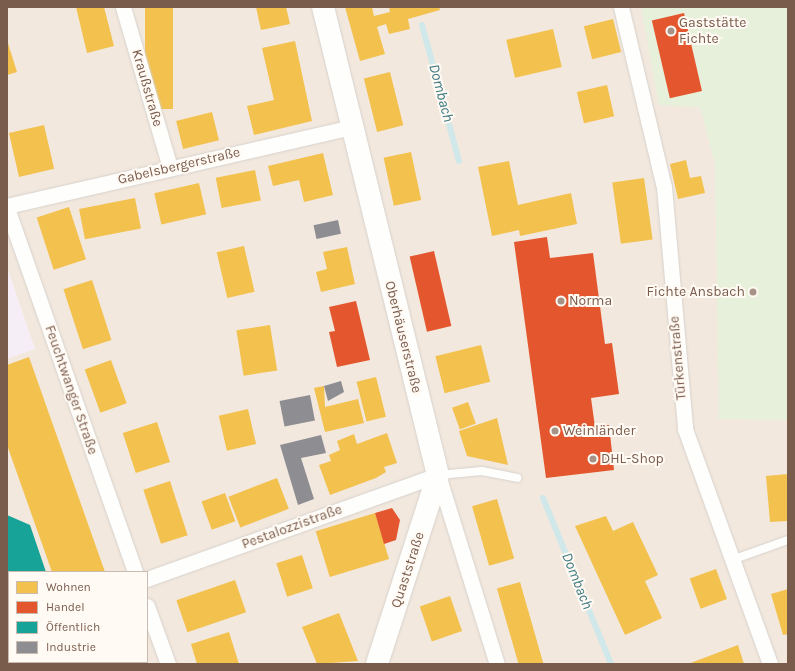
<!DOCTYPE html>
<meta charset="utf-8">
<style>
body{margin:0}
#map{position:relative;width:795px;height:671px;overflow:hidden;background:#f9f5f0;font-family:Karla,sans-serif}
div>[style]{position:absolute}
.residential>*{inset:0;background:#f2e8de}
.education>*{inset:0;background:#f6eef6}
.green>*{inset:0;background:#e7f0db}
.homes>*{inset:0;background:#f2c14e;transform-origin:0 0}
.shops>*{inset:0;background:#e4572e;transform-origin:0 0}
.public>*{inset:0;background:#17a398}
.industry>*{inset:0;background:#8d8d92;transform-origin:0 0}
.stream>*{height:6px;margin:-3px;padding:0 3px;transform-origin:3px;border-radius:3px;background:#d0e8ea}
.roads{filter:drop-shadow(0 0 1px #d7d1cb) drop-shadow(0 0 1px #d7d1cb)}
.lane>*{height:8px;margin:-4px;padding:0 4px;transform-origin:4px;border-radius:4px;background:#fefefd}
.street>*{height:15px;margin:-7.5px;padding:0 7.5px;transform-origin:7.5px;border-radius:7.5px;background:#fefefd}
.secondary>*{height:22px;margin:-11px;padding:0 11px;transform-origin:11px;border-radius:11px;background:#fefefd}
.dots>*{width:11px;height:11px;translate:-50% -50%;box-sizing:border-box;border:2px solid #fffaf3;border-radius:50%}
span{translate:-50% -50%;white-space:nowrap;text-align:center;line-height:1.15;-webkit-text-stroke:4px #fffaf3;paint-order:stroke}
.poi-label{font-size:14px;color:#7a5c4d}
.left{translate:0 -50%;text-align:left}
.right{translate:-100% -50%;text-align:right}
.street-label{font-size:14px;color:#7a5c4d}
.water-label{font-size:15px;color:#437c86;font-style:italic}
.frame{position:absolute;inset:0;border:8px solid #7a5c4d;pointer-events:none}
.legend{position:absolute;left:8px;top:571px;width:140px;height:92px;box-sizing:border-box;background:#fffaf3;border:1px solid #cabbb1;margin:0;padding:5px 7px;list-style:none;font-size:12px;color:#7a5c4d}
.legend li{display:flex;align-items:center;gap:8px;height:20px}
.legend b{width:20px;border:1px solid #cabbb1}
</style>
<div id="map">
<div class="residential">
<i style="clip-path:polygon(evenodd,7px 7px,788px 7px,788px 664px,7px 664px,7px 7px,9px 572px,147px 572px,147px 662px,9px 662px,9px 572px)"></i>
</div>
<div class="education">
<i style="clip-path:polygon(7px 267px,35px 349px,7px 359px)"></i>
</div>
<div class="green">
<i style="clip-path:polygon(641px 7px,788px 7px,788px 420px,719px 419px,715px 164px,700px 107px,659px 105px)"></i>
</div>
<div class="homes">
<i style="clip-path:polygon(76px 7px,104px 7px,114px 46px,87px 53px)"></i>
<i style="left:145px;top:7px;width:28px;height:102px"></i>
<i style="clip-path:polygon(256px 7px,286px 7px,290px 24px,261px 30px)"></i>
<i style="clip-path:polygon(345px 7px,372px 7px,374px 16px,390px 12px,389px 7px,439px 7px,440px 10px,408px 19px,410px 29px,389px 34px,386px 24px,377px 27px,385px 54px,360px 61px)"></i>
<i style="left:613px;top:19px;width:34px;height:30px;rotate:76deg"></i>
<i style="left:553px;top:29px;width:39px;height:48px;rotate:77deg"></i>
<i style="clip-path:polygon(7px 40px,17px 72px,7px 75px)"></i>
<i style="clip-path:polygon(295px 41px,312px 121px,254px 135px,247px 106px,274px 100px,262px 48px)"></i>
<i style="left:390px;top:72px;width:55px;height:27px;rotate:76deg"></i>
<i style="left:607px;top:85px;width:32px;height:31px;rotate:77deg"></i>
<i style="left:212px;top:112px;width:29px;height:37px;rotate:76deg"></i>
<i style="left:44px;top:125px;width:45px;height:36px;rotate:77deg"></i>
<i style="left:411px;top:152px;width:49px;height:28px;rotate:78deg"></i>
<i style="clip-path:polygon(323px 153px,333px 195px,304px 202px,299px 180px,273px 186px,268px 166px)"></i>
<i style="clip-path:polygon(686px 160px,690px 178px,701px 176px,705px 193px,678px 199px,670px 164px)"></i>
<i style="clip-path:polygon(509px 161px,518px 205px,571px 193px,577px 224px,520px 236px,519px 230px,492px 236px,478px 167px)"></i>
<i style="left:255px;top:170px;width:31px;height:40px;rotate:79deg"></i>
<i style="left:644px;top:178px;width:62px;height:32px;rotate:82deg"></i>
<i style="left:199px;top:183px;width:32px;height:46px;rotate:77deg"></i>
<i style="left:135px;top:198px;width:31px;height:57px;rotate:79deg"></i>
<i style="left:69px;top:207px;width:55px;height:34px;rotate:72deg"></i>
<i style="left:244px;top:246px;width:47px;height:28px;rotate:77deg"></i>
<i style="clip-path:polygon(347px 247px,355px 284px,321px 292px,316px 272px,327px 269px,323px 252px)"></i>
<i style="left:92px;top:280px;width:63px;height:30px;rotate:72deg"></i>
<i style="left:270px;top:325px;width:46px;height:34px;rotate:81deg"></i>
<i style="left:481px;top:345px;width:38px;height:47px;rotate:76deg"></i>
<i style="clip-path:polygon(29px 357px,105px 572px,52px 572px,7px 445px,7px 365px)"></i>
<i style="left:111px;top:360px;width:46px;height:28px;rotate:70deg"></i>
<i style="left:376px;top:377px;width:41px;height:20px;rotate:76deg"></i>
<i style="clip-path:polygon(324px 386px,325px 407px,358px 399px,364px 423px,325px 432px,314px 388px)"></i>
<i style="left:468px;top:402px;width:23px;height:17px;rotate:70deg"></i>
<i style="left:248px;top:409px;width:36px;height:30px;rotate:77deg"></i>
<i style="clip-path:polygon(497px 418px,508px 465px,467px 456px,459px 431px)"></i>
<i style="left:157px;top:422px;width:42px;height:36px;rotate:72deg"></i>
<i style="clip-path:polygon(387px 433px,397px 463px,384px 467px,386px 472px,376px 478px,330px 495px,319px 465px,331px 461px,329px 455px,340px 450px,337px 441px,354px 434px,357px 444px)"></i>
<i style="clip-path:polygon(788px 474px,788px 521px,770px 522px,766px 476px)"></i>
<i style="left:277px;top:478px;width:33px;height:52px;rotate:69deg"></i>
<i style="left:170px;top:481px;width:57px;height:28px;rotate:72deg"></i>
<i style="left:225px;top:493px;width:30px;height:25px;rotate:70deg"></i>
<i style="left:497px;top:499px;width:62px;height:26px;rotate:74deg"></i>
<i style="left:375px;top:513px;width:48px;height:62px;rotate:73deg"></i>
<i style="clip-path:polygon(606px 516px,613px 531px,633px 522px,658px 575px,645px 581px,662px 618px,625px 635px,575px 526px)"></i>
<i style="left:302px;top:555px;width:35px;height:27px;rotate:72deg"></i>
<i style="left:716px;top:569px;width:32px;height:28px;rotate:70deg"></i>
<i style="left:235px;top:580px;width:34px;height:62px;rotate:71deg"></i>
<i style="left:520px;top:582px;width:85px;height:24px;rotate:74deg"></i>
<i style="clip-path:polygon(788px 589px,788px 634px,783px 635px,771px 594px)"></i>
<i style="left:450px;top:596px;width:37px;height:32px;rotate:71deg"></i>
<i style="clip-path:polygon(339px 613px,358px 661px,317px 664px,302px 627px)"></i>
<i style="clip-path:polygon(229px 632px,239px 664px,197px 664px,191px 644px)"></i>
<i style="clip-path:polygon(738px 645px,744px 664px,688px 664px)"></i>
<i style="clip-path:polygon(83px 662px,113px 662px,84px 664px)"></i>
</div>
<div class="shops">
<i style="left:684px;top:13px;width:80px;height:33px;rotate:77deg"></i>
<i style="clip-path:polygon(547px 237px,550px 258px,593px 253px,605px 344px,612px 343px,619px 394px,591px 398px,595px 427px,609px 425px,614px 470px,546px 478px,514px 242px)"></i>
<i style="left:434px;top:251px;width:77px;height:25px;rotate:77deg"></i>
<i style="clip-path:polygon(356px 301px,370px 360px,337px 367px,329px 332px,335px 331px,329px 307px)"></i>
<i style="clip-path:polygon(392px 508px,400px 520px,396px 540px,384px 544px,375px 513px)"></i>
</div>
<div class="public">
<i style="clip-path:polygon(7px 515px,30px 525px,46px 572px,9px 572px,9px 662px,61px 664px,7px 664px)"></i>
</div>
<div class="industry">
<i style="left:338px;top:220px;width:14px;height:25px;rotate:78deg"></i>
<i style="clip-path:polygon(341px 381px,344px 392px,328px 401px,324px 386px)"></i>
<i style="left:310px;top:395px;width:26px;height:31px;rotate:79deg"></i>
<i style="clip-path:polygon(321px 435px,326px 453px,301px 458px,314px 499px,298px 505px,280px 445px)"></i>
</div>
<div class="stream">
<i style="left:422px;top:25px;width:141px;rotate:74.8deg"></i>
<i style="left:543px;top:498px;width:179px;rotate:67.7deg"></i>
</div>
<div class="roads">
<div class="lane">
<i style="left:439px;top:475px;width:43px;rotate:-5.3deg"></i>
<i style="left:482px;top:471px;width:36px;rotate:11deg"></i>
<i style="left:732px;top:560px;width:59px;rotate:-19.7deg"></i>
</div>
<div class="street">
<i style="left:123px;top:7px;width:168px;rotate:73.7deg"></i>
<i style="left:621px;top:7px;width:185px;rotate:76.6deg"></i>
<i style="left:664px;top:187px;width:243px;rotate:85deg"></i>
<i style="left:685px;top:429px;width:250px;rotate:70.1deg"></i>
<i style="left:7px;top:206px;width:353px;rotate:-12.9deg"></i>
<i style="left:7px;top:208px;width:386px;rotate:70.6deg"></i>
<i style="left:147px;top:579px;width:309px;rotate:-19.7deg"></i>
<i style="left:438px;top:475px;width:198px;rotate:72.7deg"></i>
<i style="left:147px;top:606px;width:62px;rotate:70.1deg"></i>
</div>
<div class="secondary">
<i style="left:323px;top:7px;width:482px;rotate:76.2deg"></i>
<i style="left:438px;top:475px;width:199px;rotate:107.9deg"></i>
</div>
</div>
<div class="dots">
<i style="left:671px;top:31px;background:#a69286"></i>
<i style="left:753px;top:292px;background:#a69286"></i>
<i style="left:561px;top:301px;background:#a69286"></i>
<i style="left:555px;top:431px;background:#a69286"></i>
<i style="left:593px;top:459px;background:#a69286"></i>
</div>
<div class="poi-label">
<span class="left" style="left:679px;top:31px">Gaststätte<br>Fichte</span>
<span class="right" style="left:745px;top:292px">Fichte Ansbach</span>
<span class="left" style="left:569px;top:301px">Norma</span>
<span class="left" style="left:563px;top:431px">Weinländer</span>
<span class="left" style="left:601px;top:459px">DHL-Shop</span>
</div>
<div class="street-label">
<span style="left:147px;top:88px;rotate:74deg">Kraußstraße</span>
<span style="left:179px;top:166px;rotate:-13deg">Gabelsbergerstraße</span>
<span style="left:403px;top:337px;rotate:76deg">Oberhäuserstraße</span>
<span style="left:678px;top:358px;rotate:-95deg">Türkenstraße</span>
<span style="left:71px;top:390px;rotate:71deg">Feuchtwanger Straße</span>
<span style="left:292px;top:527px;rotate:-20deg">Pestalozzistraße</span>
<span style="left:408px;top:570px;rotate:-72deg">Quaststraße</span>
</div>
<div class="water-label">
<span style="left:441px;top:93px;rotate:75deg">Dombach</span>
<span style="left:577px;top:581px;rotate:68deg">Dombach</span>
</div>
<div class="frame"></div>
<ul class="legend">
<li><b style="height:11px;background:#f2c14e"></b>Wohnen</li>
<li><b style="height:11px;background:#e4572e"></b>Handel</li>
<li><b style="height:11px;background:#17a398"></b>Öffentlich</li>
<li><b style="height:11px;background:#8d8d92"></b>Industrie</li>
</ul>
</div>
